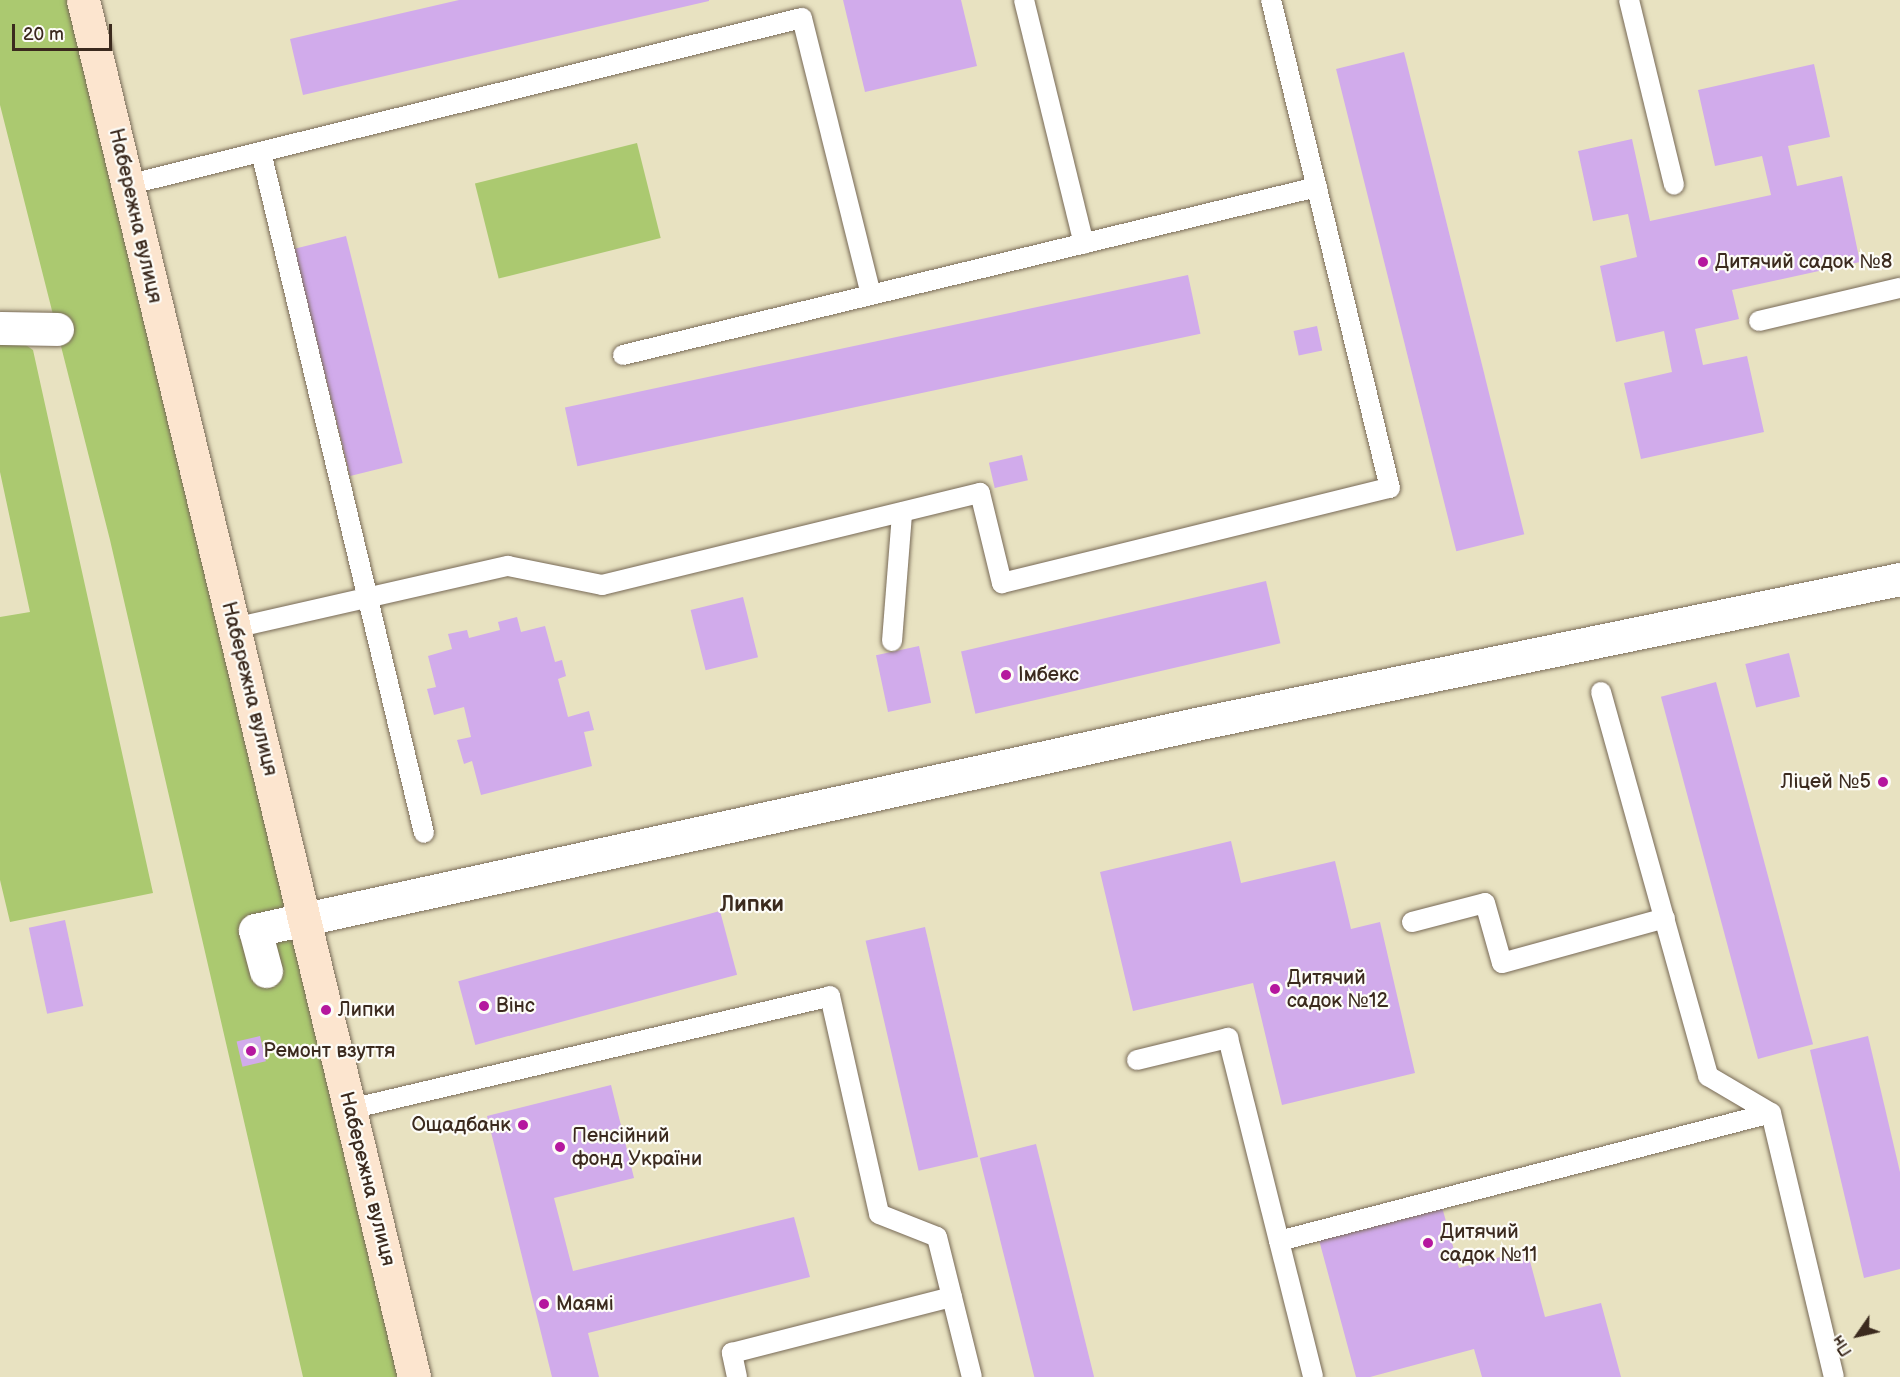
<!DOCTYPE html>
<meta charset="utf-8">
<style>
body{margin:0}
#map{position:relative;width:1900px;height:1377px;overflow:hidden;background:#e8e2c1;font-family:"Balsamiq Sans",sans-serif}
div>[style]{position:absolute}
.green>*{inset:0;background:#abc970;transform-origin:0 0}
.building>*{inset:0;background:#d1abeb;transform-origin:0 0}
.roads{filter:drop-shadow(0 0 2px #786a57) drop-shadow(0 0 2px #786a57)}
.lane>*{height:20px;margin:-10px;padding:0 10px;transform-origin:10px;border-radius:10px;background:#fff}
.street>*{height:33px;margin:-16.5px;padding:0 16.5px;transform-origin:16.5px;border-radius:16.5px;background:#fff}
.secondary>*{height:33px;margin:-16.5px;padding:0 16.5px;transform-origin:16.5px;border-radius:16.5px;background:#fce5cf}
.dots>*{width:16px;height:16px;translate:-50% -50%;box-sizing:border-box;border:3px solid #fdfcf7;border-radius:50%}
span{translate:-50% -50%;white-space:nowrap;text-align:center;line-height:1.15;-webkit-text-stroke:4.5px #fdfcf7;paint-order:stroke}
.street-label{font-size:20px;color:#3b2a1e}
.poi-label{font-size:20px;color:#3b2a1e}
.left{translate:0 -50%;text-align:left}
.right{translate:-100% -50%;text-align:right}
.quarter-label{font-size:22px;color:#3b2a1e;font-weight:700}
.north{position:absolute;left:1828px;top:1305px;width:60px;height:60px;-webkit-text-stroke:4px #fdfcf7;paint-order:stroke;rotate:236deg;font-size:16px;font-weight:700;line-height:24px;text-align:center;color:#3b2a1e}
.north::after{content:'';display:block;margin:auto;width:21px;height:27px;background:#3b2a1e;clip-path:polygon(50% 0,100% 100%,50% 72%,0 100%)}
.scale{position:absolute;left:12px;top:24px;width:100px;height:27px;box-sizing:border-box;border:3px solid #3b2a1e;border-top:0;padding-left:8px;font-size:18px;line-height:21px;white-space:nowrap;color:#3b2a1e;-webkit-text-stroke:4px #fdfcf7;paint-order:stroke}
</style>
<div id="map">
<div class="green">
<i style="clip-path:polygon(0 0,83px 0,414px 1377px,303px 1377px,110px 540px,0 105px)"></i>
<i style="left:637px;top:143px;width:98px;height:167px;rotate:76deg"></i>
<i style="clip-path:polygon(23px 343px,33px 350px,153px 893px,10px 922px,0 880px,0 617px,30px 612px,0 472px,0 344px)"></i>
</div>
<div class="building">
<i style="clip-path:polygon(459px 0,709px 0,709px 1px,303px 95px,290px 39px)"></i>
<i style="clip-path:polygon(843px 0,961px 0,977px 66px,865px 92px)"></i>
<i style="left:1404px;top:52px;width:497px;height:70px;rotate:76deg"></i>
<i style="clip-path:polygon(1814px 64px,1830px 137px,1788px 146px,1797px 186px,1842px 176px,1860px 262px,1732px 290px,1739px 319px,1695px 329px,1703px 365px,1747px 356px,1764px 432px,1641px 459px,1624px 383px,1672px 372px,1664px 331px,1616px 342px,1600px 266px,1637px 257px,1628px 214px,1593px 221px,1578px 151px,1632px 139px,1650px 221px,1771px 195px,1762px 156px,1715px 166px,1698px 90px)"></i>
<i style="left:346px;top:236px;width:234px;height:54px;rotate:76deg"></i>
<i style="left:1188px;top:275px;width:60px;height:637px;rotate:78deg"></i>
<i style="left:1317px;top:326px;width:25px;height:24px;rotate:78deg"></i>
<i style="left:1022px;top:455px;width:26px;height:34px;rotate:77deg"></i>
<i style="left:1266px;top:581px;width:64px;height:313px;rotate:77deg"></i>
<i style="left:743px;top:597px;width:62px;height:54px;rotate:76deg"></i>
<i style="clip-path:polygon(517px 617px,521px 632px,545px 626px,555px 662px,562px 660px,566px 676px,558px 679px,568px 717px,589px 711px,594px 730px,584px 732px,592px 766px,481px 795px,472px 761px,464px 764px,457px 740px,471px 737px,464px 707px,434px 715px,427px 689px,436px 687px,428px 656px,452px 649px,448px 634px,467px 630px,469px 638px,500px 630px,498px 622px)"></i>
<i style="left:919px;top:646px;width:58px;height:44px;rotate:78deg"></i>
<i style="left:1789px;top:653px;width:45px;height:45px;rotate:76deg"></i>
<i style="left:1716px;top:682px;width:375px;height:57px;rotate:75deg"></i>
<i style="clip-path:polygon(1231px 841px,1241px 883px,1335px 861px,1351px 929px,1380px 922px,1415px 1073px,1282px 1105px,1253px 983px,1133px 1011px,1100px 872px)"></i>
<i style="left:720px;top:911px;width:66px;height:271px;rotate:75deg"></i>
<i style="left:65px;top:920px;width:88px;height:37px;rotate:78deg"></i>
<i style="left:925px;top:927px;width:236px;height:61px;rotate:77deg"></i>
<i style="left:260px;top:1036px;width:26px;height:24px;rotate:77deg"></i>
<i style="clip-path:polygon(1868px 1036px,1900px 1172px,1900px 1269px,1864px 1278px,1810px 1050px)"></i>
<i style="clip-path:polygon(611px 1085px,634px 1178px,554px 1198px,573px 1271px,794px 1217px,810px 1277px,588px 1333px,599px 1377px,552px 1377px,487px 1116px)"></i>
<i style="left:1036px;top:1144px;width:240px;height:58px;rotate:76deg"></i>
<i style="clip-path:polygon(1442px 1207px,1459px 1268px,1527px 1250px,1545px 1317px,1601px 1303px,1621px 1377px,1482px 1377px,1474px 1349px,1370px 1377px,1356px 1377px,1319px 1240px)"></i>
</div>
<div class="roads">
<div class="lane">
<i style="left:1024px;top:0;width:251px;rotate:76.2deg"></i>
<i style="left:1629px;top:0;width:190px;rotate:76.3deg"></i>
<i style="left:261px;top:152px;width:700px;rotate:76.54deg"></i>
<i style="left:127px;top:185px;width:695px;rotate:-13.9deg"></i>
<i style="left:802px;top:18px;width:285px;rotate:76deg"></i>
<i style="left:1759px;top:321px;width:145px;rotate:-13.2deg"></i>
<i style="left:623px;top:355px;width:714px;rotate:-13.61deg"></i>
<i style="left:234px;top:628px;width:281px;rotate:-12.8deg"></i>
<i style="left:508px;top:566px;width:96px;rotate:11.4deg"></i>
<i style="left:602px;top:585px;width:389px;rotate:-13.7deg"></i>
<i style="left:980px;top:493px;width:93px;rotate:76.3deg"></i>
<i style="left:1002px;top:583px;width:399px;rotate:-13.8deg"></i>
<i style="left:1390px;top:488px;width:502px;rotate:-103.7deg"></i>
<i style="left:892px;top:641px;width:128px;rotate:-85.5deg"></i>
<i style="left:1601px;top:692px;width:399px;rotate:74.4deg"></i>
<i style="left:1708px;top:1076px;width:73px;rotate:30.4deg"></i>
<i style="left:1771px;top:1113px;width:271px;rotate:76.6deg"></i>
<i style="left:1412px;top:922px;width:75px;rotate:-14.6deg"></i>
<i style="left:1485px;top:903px;width:62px;rotate:74.2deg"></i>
<i style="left:1502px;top:963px;width:169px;rotate:-15.4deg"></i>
<i style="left:1137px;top:1060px;width:94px;rotate:-13.6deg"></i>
<i style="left:1228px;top:1038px;width:349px;rotate:75.9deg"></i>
<i style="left:350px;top:1109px;width:493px;rotate:-13.2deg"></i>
<i style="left:830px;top:996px;width:223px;rotate:77.3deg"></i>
<i style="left:879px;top:1214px;width:62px;rotate:21.6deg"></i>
<i style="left:937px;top:1237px;width:144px;rotate:76deg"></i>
<i style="left:1279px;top:1241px;width:508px;rotate:-14.58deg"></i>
<i style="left:737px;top:1377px;width:25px;rotate:-102deg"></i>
<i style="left:732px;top:1353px;width:227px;rotate:-14.3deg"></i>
</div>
<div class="street">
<i style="left:0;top:328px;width:57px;rotate:1deg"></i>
<i style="left:266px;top:971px;width:42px;rotate:-105deg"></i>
<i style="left:255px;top:930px;width:963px;rotate:-12.35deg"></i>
<i style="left:1196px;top:724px;width:719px;rotate:-11.64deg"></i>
</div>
<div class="secondary">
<i style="left:83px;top:0;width:1416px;rotate:76.48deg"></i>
</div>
</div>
<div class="dots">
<i style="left:1703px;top:262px;background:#b5179e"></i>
<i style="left:1006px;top:675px;background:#b5179e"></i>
<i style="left:1883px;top:782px;background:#b5179e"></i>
<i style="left:1275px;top:989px;background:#b5179e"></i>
<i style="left:484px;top:1006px;background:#b5179e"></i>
<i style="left:326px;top:1010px;background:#b5179e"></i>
<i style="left:251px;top:1051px;background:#b5179e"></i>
<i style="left:523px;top:1125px;background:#b5179e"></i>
<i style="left:560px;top:1147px;background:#b5179e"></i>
<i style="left:1428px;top:1243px;background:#b5179e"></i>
<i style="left:544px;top:1304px;background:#b5179e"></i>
</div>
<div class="street-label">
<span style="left:135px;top:216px;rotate:77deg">Набережна вулиця</span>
<span style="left:249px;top:689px;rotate:76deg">Набережна вулиця</span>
<span style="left:367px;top:1179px;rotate:76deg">Набережна вулиця</span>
</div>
<div class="poi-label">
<span class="left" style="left:1715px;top:262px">Дитячий садок №8</span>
<span class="left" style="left:1018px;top:675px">Імбекс</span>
<span class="right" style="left:1871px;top:782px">Ліцей №5</span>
<span class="left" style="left:1287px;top:990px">Дитячий<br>садок №12</span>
<span class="left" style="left:496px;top:1006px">Вінс</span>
<span class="left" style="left:338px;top:1010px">Липки</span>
<span class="left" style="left:263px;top:1051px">Ремонт взуття</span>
<span class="right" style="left:511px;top:1125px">Ощадбанк</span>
<span class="left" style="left:572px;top:1148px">Пенсійний<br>фонд України</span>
<span class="left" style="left:1440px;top:1244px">Дитячий<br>садок №11</span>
<span class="left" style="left:556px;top:1304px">Маямі</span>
</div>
<div class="quarter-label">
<span style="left:752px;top:905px">Липки</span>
</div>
<div class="north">Пн</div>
<div class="scale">20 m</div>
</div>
